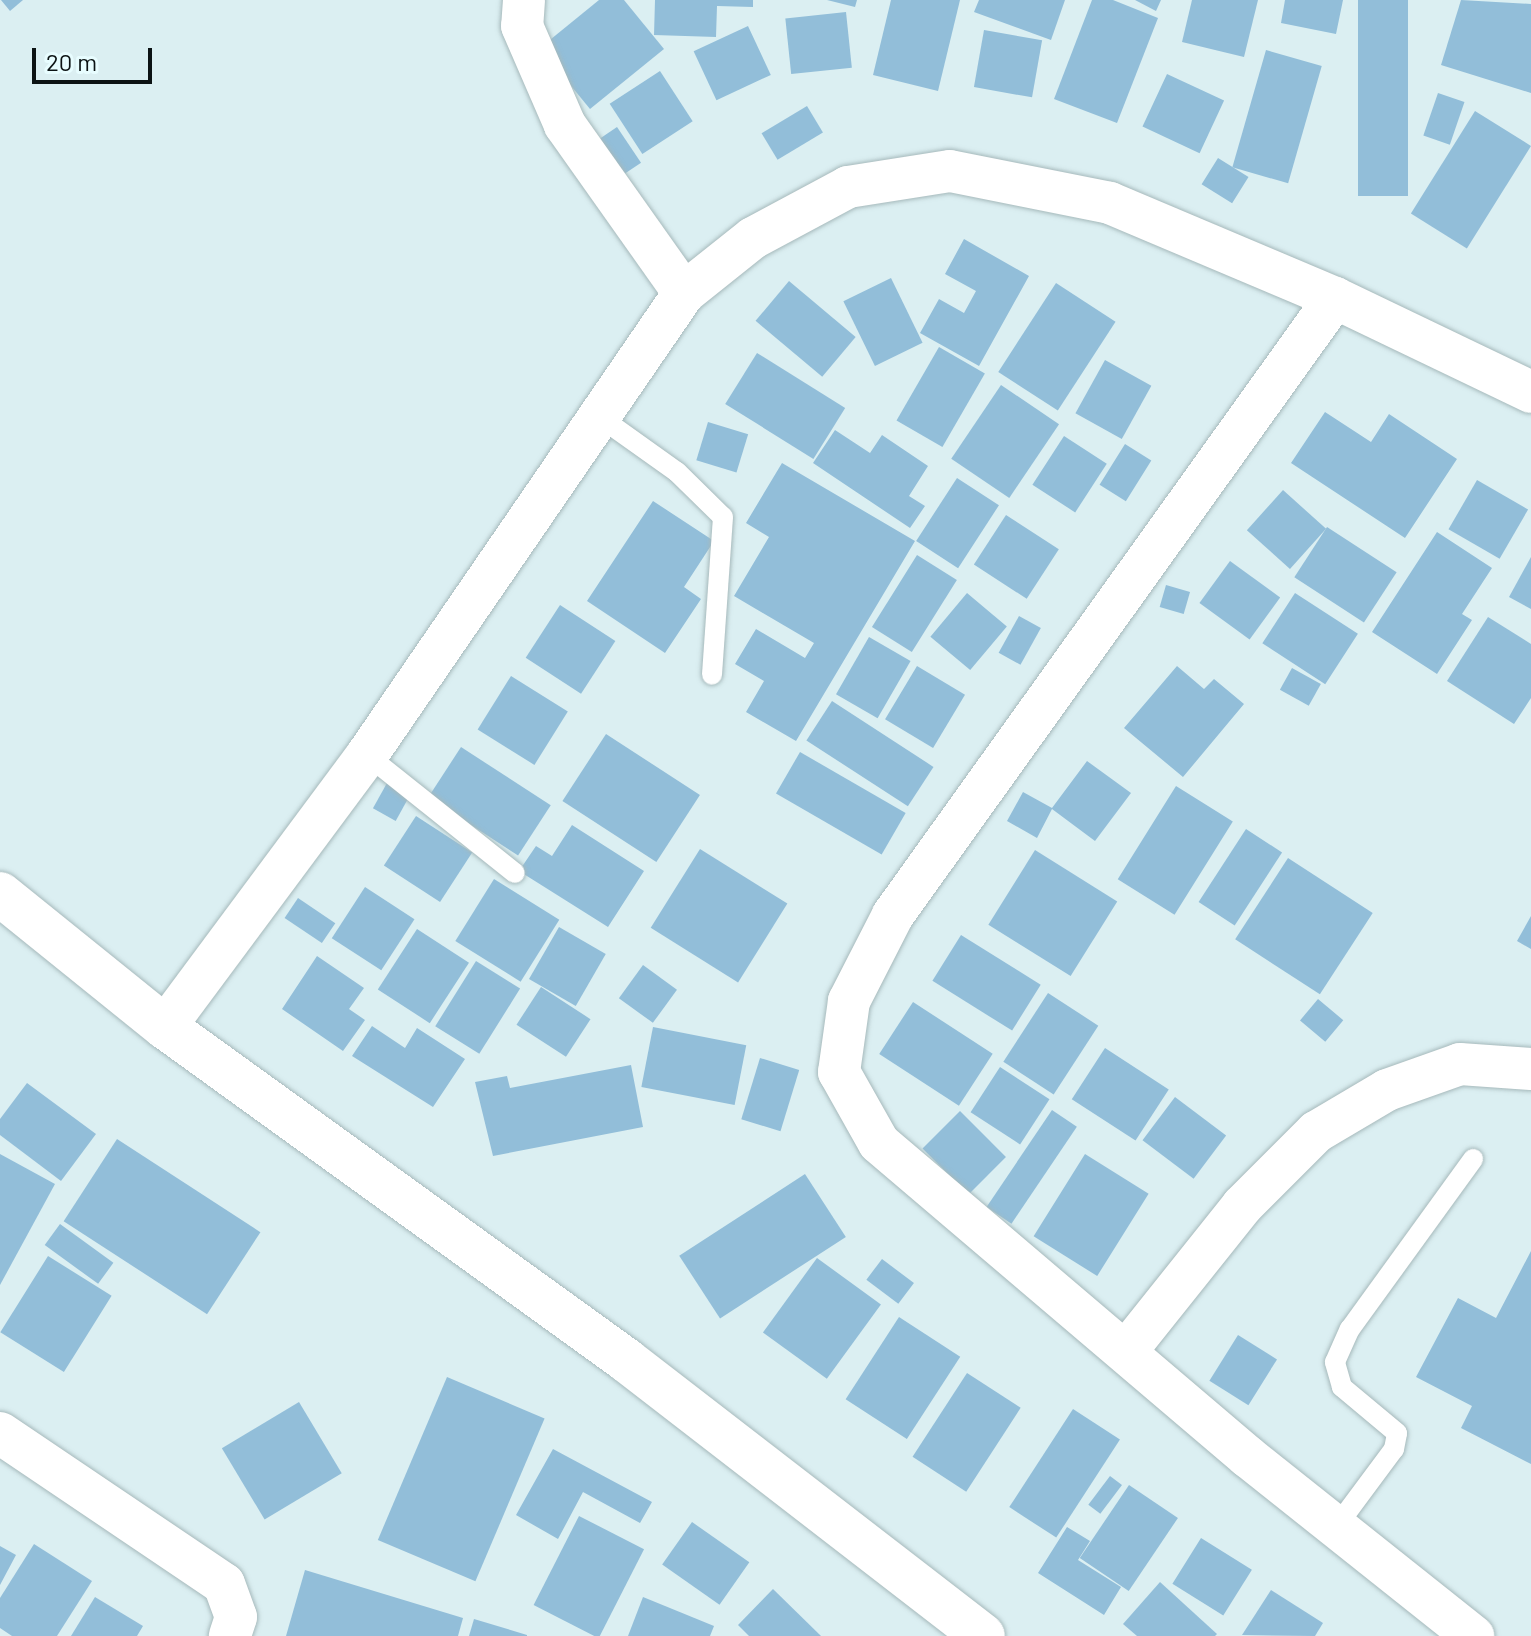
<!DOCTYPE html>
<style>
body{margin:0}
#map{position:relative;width:1531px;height:1636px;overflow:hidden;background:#dbeff2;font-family:Barlow,sans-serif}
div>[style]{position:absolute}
.building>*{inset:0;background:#92bed9;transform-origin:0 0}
.roads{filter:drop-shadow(0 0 2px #a6b9bb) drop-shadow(0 0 2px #a6b9bb)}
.service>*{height:20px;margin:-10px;padding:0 10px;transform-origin:10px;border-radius:10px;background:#fff}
.minor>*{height:42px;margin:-21px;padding:0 21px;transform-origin:21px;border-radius:21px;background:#fff}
.secondary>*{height:44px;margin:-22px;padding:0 22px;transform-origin:22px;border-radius:22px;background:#fff}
span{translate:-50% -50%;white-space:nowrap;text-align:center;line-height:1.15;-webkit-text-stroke:8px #e8fdff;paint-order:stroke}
.scale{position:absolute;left:32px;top:48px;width:120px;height:36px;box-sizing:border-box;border:4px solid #0c1314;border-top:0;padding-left:10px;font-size:24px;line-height:28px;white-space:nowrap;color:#0c1314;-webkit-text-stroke:6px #e8fdff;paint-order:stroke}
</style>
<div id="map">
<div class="building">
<i style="clip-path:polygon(1px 0,23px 0,10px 11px)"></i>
<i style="clip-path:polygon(599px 0,624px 0,664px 49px,590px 109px,540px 48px)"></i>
<i style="clip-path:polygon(655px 0,753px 0,753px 7px,717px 6px,716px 37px,654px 35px)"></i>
<i style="clip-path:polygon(827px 0,857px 0,855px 7px)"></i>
<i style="clip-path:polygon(891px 0,960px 0,938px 91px,873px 75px)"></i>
<i style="clip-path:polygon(979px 0,1065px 0,1051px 40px,974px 12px)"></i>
<i style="clip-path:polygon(1092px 0,1113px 0,1158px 18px,1117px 123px,1054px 99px)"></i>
<i style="clip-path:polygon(1135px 0,1161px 0,1156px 11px)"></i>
<i style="clip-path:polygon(1192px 0,1258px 0,1244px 57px,1182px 42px)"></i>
<i style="clip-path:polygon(1285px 0,1343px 0,1336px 34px,1281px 23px)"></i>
<i style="left:1358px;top:0;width:50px;height:196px"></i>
<i style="clip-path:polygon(1461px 0,1531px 4px,1531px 93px,1441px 65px)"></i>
<i style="left:846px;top:12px;width:56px;height:61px;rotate:84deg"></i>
<i style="left:748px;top:26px;width:54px;height:60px;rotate:65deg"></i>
<i style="left:984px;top:30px;width:59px;height:58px;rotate:10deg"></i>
<i style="left:1266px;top:50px;width:58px;height:122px;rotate:16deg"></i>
<i style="left:660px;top:71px;width:60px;height:60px;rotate:57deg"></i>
<i style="left:1167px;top:74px;width:63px;height:58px;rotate:25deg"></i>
<i style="left:1438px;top:93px;width:28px;height:45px;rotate:19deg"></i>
<i style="left:807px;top:106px;width:31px;height:53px;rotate:59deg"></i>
<i style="left:1475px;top:111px;width:66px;height:121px;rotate:32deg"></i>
<i style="left:617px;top:127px;width:43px;height:28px;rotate:56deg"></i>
<i style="left:1218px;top:158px;width:36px;height:31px;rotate:32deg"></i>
<i style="clip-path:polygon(964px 239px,1029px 276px,979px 366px,920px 333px,939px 299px,964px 313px,976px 291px,945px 274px)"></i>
<i style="left:891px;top:278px;width:72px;height:53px;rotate:64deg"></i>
<i style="left:789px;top:281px;width:87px;height:52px;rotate:40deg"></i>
<i style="left:1056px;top:283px;width:71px;height:106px;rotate:33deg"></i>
<i style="left:939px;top:347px;width:53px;height:85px;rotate:30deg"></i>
<i style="left:757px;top:353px;width:104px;height:60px;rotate:32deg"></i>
<i style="left:1105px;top:360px;width:53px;height:61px;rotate:29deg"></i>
<i style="left:1001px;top:385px;width:70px;height:89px;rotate:34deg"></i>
<i style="clip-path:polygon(1325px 412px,1371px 442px,1389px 414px,1457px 459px,1405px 538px,1291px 463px)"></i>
<i style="left:708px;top:422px;width:42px;height:40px;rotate:17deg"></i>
<i style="clip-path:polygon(835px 430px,870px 453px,882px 435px,928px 466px,909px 496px,925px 506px,910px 528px,813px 463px)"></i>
<i style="left:1064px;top:436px;width:51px;height:58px;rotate:33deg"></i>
<i style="left:1125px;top:444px;width:31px;height:48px;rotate:32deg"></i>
<i style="clip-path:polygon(782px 463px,915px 541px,796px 741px,746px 712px,764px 681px,735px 664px,756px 629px,805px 658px,814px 643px,734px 596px,769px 537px,746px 523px)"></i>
<i style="left:957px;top:478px;width:50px;height:75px;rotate:33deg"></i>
<i style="left:1477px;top:480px;width:59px;height:57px;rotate:30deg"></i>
<i style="left:1283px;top:490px;width:58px;height:54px;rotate:42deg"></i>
<i style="clip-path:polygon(653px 501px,714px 541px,684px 587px,701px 599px,665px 653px,587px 601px)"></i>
<i style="left:1006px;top:515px;width:63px;height:59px;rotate:33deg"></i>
<i style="left:1327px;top:527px;width:83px;height:60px;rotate:33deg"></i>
<i style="clip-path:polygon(1437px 532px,1492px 568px,1462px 614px,1472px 620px,1437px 674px,1372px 632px)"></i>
<i style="left:917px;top:555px;width:47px;height:85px;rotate:32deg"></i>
<i style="clip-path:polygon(1531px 557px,1531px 609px,1509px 597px)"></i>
<i style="left:1230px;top:561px;width:62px;height:52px;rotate:36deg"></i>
<i style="left:1166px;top:585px;width:25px;height:23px;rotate:16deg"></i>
<i style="left:967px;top:593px;width:52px;height:57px;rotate:40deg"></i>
<i style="left:1295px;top:593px;width:75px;height:60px;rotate:33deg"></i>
<i style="left:560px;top:605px;width:66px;height:63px;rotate:33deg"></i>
<i style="left:1019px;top:616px;width:25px;height:42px;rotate:29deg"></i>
<i style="clip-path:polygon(1488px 617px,1531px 644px,1531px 698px,1514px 724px,1447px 681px)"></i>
<i style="left:869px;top:637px;width:48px;height:66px;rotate:30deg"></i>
<i style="left:917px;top:666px;width:56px;height:62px;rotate:31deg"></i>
<i style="clip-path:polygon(1177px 666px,1204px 689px,1214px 679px,1244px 704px,1183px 777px,1124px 728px)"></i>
<i style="left:1292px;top:668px;width:33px;height:25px;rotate:29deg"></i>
<i style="left:511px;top:676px;width:67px;height:63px;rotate:32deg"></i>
<i style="left:832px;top:701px;width:121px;height:47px;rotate:33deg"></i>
<i style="left:606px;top:734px;width:112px;height:80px;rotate:33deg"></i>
<i style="left:461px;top:747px;width:107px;height:60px;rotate:33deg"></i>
<i style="left:800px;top:752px;width:122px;height:48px;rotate:30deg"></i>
<i style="clip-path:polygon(1087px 761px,1131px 793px,1095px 841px,1052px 809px,1037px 838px,1007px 821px,1023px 792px,1052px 808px)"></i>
<i style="left:387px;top:783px;width:26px;height:29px;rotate:29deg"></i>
<i style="left:1176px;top:786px;width:67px;height:110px;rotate:32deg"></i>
<i style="left:416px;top:816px;width:67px;height:59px;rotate:33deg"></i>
<i style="clip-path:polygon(572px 825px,644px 871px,608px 927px,519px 871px,536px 846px,552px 856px)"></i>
<i style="left:1246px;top:829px;width:43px;height:87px;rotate:33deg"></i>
<i style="left:700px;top:849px;width:103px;height:93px;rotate:32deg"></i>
<i style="left:1035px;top:850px;width:97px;height:88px;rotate:32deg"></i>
<i style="left:1288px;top:858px;width:101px;height:97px;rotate:33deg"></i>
<i style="left:494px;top:879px;width:77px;height:73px;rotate:32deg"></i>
<i style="left:365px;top:887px;width:59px;height:61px;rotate:33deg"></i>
<i style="left:298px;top:898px;width:45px;height:24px;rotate:34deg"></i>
<i style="clip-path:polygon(1531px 916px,1531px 949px,1517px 941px)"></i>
<i style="left:559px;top:927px;width:54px;height:60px;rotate:30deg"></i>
<i style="left:417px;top:929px;width:62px;height:72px;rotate:33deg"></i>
<i style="left:961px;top:935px;width:94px;height:54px;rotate:32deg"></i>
<i style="clip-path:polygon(317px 956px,364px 988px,349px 1009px,365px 1020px,343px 1051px,282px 1009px)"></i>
<i style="left:476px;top:961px;width:52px;height:77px;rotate:32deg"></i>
<i style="left:643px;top:965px;width:42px;height:41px;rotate:36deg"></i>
<i style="left:541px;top:987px;width:59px;height:45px;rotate:33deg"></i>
<i style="left:1048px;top:993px;width:60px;height:82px;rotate:33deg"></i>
<i style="left:1318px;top:999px;width:33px;height:28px;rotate:40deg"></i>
<i style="left:913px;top:1002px;width:95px;height:62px;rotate:33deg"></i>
<i style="clip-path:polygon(372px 1026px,405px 1048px,417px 1028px,465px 1059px,433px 1107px,352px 1056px)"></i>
<i style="left:653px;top:1027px;width:95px;height:61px;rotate:11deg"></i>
<i style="left:1105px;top:1048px;width:76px;height:61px;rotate:33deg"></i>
<i style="left:760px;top:1058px;width:41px;height:64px;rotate:17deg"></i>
<i style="clip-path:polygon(631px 1065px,643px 1127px,493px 1156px,475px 1082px,507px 1076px,510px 1088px)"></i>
<i style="left:1000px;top:1067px;width:59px;height:54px;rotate:33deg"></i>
<i style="clip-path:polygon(27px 1083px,96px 1134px,61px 1181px,0 1135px,0 1119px)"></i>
<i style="left:1175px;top:1097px;width:64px;height:54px;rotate:37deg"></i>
<i style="left:1052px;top:1110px;width:30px;height:117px;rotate:34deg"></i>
<i style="left:960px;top:1111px;width:65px;height:53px;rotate:45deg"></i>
<i style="left:117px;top:1139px;width:171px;height:98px;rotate:33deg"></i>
<i style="clip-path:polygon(0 1154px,55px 1184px,0 1285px)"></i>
<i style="left:1085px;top:1154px;width:75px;height:97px;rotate:32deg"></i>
<i style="left:805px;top:1174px;width:75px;height:150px;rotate:57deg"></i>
<i style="left:60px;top:1224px;width:66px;height:26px;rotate:36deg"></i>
<i style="clip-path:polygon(1531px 1251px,1531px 1464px,1461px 1428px,1472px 1406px,1416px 1377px,1458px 1298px,1496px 1318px)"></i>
<i style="left:48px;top:1256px;width:75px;height:90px;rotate:32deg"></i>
<i style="left:817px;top:1258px;width:79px;height:92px;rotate:36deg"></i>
<i style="left:882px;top:1259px;width:40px;height:26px;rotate:37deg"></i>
<i style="left:899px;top:1317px;width:73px;height:98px;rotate:33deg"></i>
<i style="left:1238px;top:1335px;width:46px;height:54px;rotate:32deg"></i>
<i style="left:967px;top:1373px;width:64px;height:100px;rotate:33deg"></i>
<i style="left:447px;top:1377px;width:106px;height:177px;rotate:23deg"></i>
<i style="left:299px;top:1402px;width:83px;height:90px;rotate:59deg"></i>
<i style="left:1073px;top:1409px;width:56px;height:117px;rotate:33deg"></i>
<i style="clip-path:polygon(553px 1449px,652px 1502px,640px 1523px,583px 1492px,558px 1539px,516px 1515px)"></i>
<i style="left:1110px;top:1476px;width:15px;height:36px;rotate:37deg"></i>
<i style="left:1129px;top:1485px;width:59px;height:88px;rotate:34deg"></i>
<i style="left:579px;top:1516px;width:73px;height:100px;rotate:27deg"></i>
<i style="left:692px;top:1522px;width:70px;height:52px;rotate:35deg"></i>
<i style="clip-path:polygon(1067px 1527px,1090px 1541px,1078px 1560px,1121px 1587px,1104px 1615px,1038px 1573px)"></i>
<i style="left:1201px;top:1538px;width:60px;height:54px;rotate:32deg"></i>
<i style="clip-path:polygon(34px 1544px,92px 1581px,57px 1636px,12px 1636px,0 1628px,0 1598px)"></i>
<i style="clip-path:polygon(0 1546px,16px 1555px,0 1585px)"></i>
<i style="clip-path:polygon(305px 1570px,463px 1618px,458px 1636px,286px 1636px)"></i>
<i style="clip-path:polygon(1160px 1582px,1217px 1634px,1215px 1636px,1137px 1636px,1123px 1624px)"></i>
<i style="clip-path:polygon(773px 1589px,821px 1636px,749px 1636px,738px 1625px)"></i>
<i style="clip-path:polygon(1271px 1590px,1323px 1623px,1315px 1636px,1242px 1635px)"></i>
<i style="clip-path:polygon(95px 1597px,143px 1626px,137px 1636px,71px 1636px)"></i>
<i style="clip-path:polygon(643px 1597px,714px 1626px,710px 1636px,628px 1636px)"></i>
<i style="clip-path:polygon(474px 1619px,527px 1635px,527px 1636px,469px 1636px)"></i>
</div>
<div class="roads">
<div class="service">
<i style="left:597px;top:415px;width:98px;rotate:35.5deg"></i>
<i style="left:677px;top:472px;width:64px;rotate:44.4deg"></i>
<i style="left:723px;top:517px;width:158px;rotate:94deg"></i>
<i style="left:367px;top:755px;width:189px;rotate:38.6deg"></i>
<i style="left:1336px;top:1527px;width:97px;rotate:-53.4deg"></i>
<i style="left:1394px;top:1449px;width:16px;rotate:-79deg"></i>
<i style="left:1397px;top:1433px;width:72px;rotate:-140.1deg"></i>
<i style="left:1342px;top:1387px;width:26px;rotate:-106deg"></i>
<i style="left:1335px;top:1362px;width:36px;rotate:-66deg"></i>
<i style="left:1350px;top:1329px;width:210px;rotate:-54.1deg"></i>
</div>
<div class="minor">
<i style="left:524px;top:0;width:26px;rotate:94deg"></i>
<i style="left:522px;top:26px;width:108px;rotate:66.5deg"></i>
<i style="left:565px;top:125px;width:206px;rotate:54.7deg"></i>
<i style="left:1335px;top:298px;width:759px;rotate:125.62deg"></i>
<i style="left:893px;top:915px;width:97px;rotate:117.1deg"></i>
<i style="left:849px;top:1001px;width:72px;rotate:98deg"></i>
<i style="left:839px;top:1072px;width:81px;rotate:60.6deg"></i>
<i style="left:879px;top:1143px;width:485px;rotate:40.4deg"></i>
<i style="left:1248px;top:1457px;width:288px;rotate:38.5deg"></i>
<i style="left:165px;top:1027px;width:339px;rotate:-53.4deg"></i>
<i style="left:367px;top:755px;width:560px;rotate:-55.54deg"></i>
<i style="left:684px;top:293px;width:88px;rotate:-38.6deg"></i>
<i style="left:753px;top:238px;width:108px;rotate:-28.2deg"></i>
<i style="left:848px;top:187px;width:103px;rotate:-8.9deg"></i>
<i style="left:950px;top:171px;width:163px;rotate:11.3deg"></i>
<i style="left:1110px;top:203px;width:244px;rotate:22.9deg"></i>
<i style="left:1335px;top:298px;width:217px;rotate:25.6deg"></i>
<i style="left:1128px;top:1349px;width:183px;rotate:-51.4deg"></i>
<i style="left:1242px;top:1206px;width:105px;rotate:-45deg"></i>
<i style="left:1316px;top:1132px;width:82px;rotate:-30.6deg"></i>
<i style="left:1387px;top:1090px;width:77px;rotate:-19.6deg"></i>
<i style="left:1460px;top:1064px;width:71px;rotate:4deg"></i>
<i style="left:0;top:1433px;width:270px;rotate:34deg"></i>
<i style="left:224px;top:1584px;width:35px;rotate:70deg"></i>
<i style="left:236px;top:1617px;width:20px;rotate:108deg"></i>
</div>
<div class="secondary">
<i style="left:0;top:894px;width:212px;rotate:38.9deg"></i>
<i style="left:165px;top:1027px;width:569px;rotate:35.84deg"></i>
<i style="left:626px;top:1360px;width:451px;rotate:37.7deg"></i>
</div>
</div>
<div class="scale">20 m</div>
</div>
